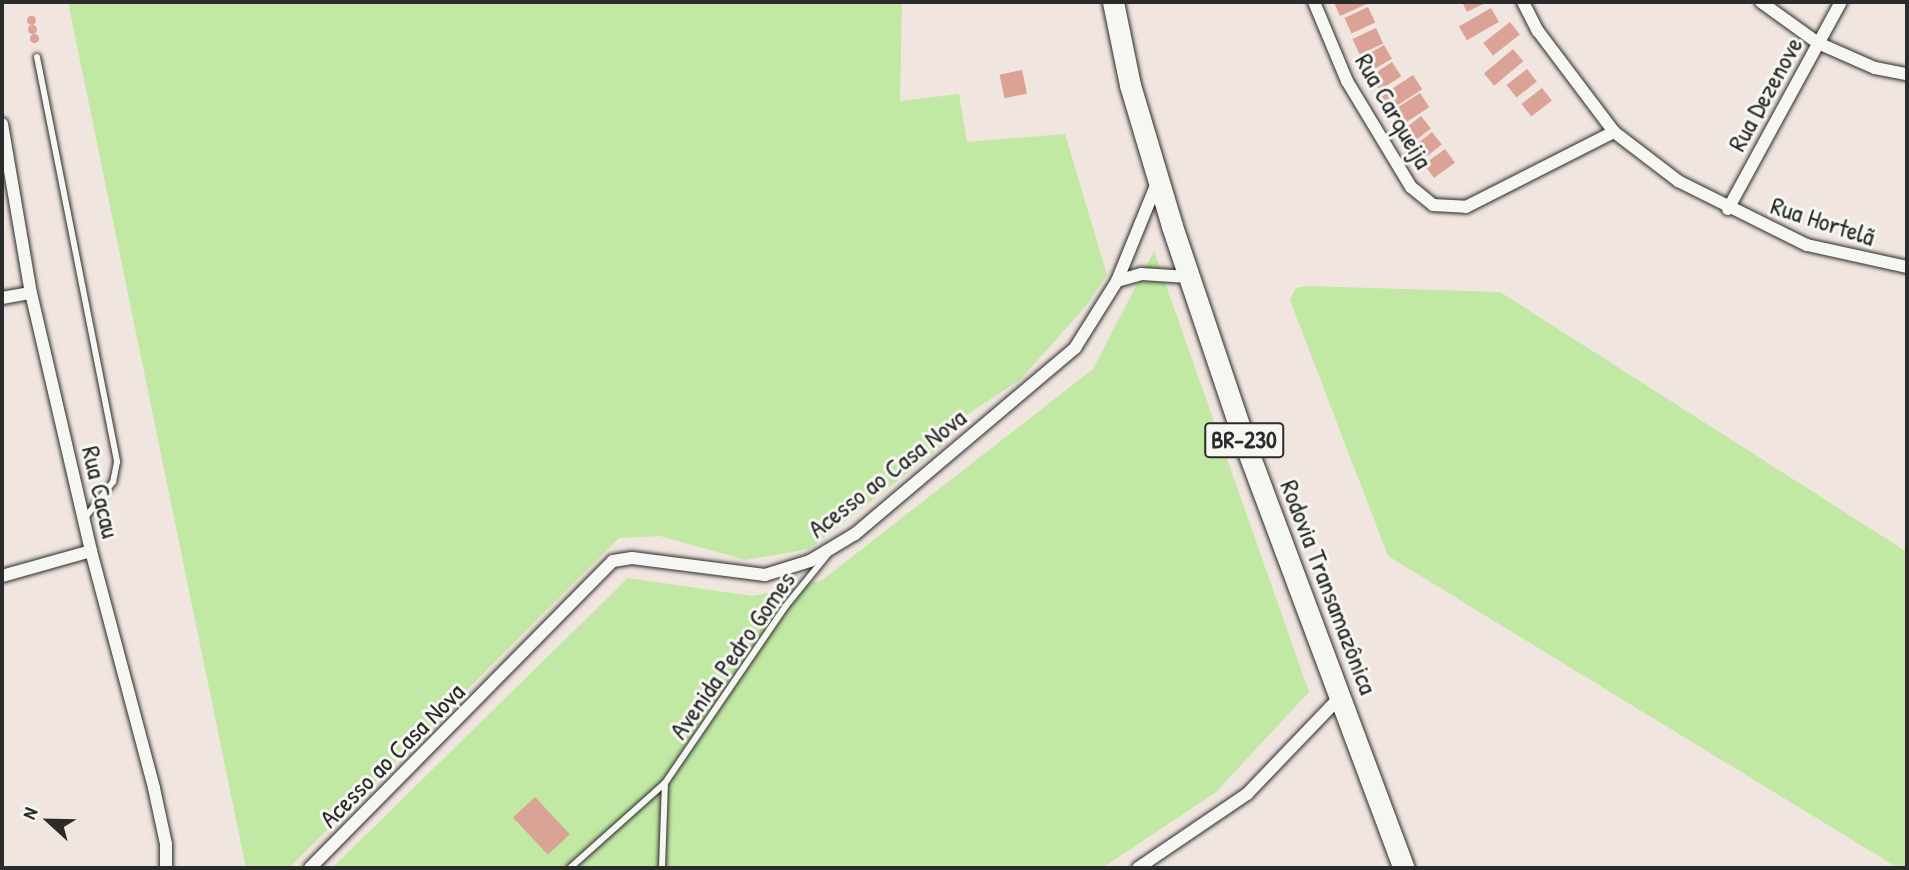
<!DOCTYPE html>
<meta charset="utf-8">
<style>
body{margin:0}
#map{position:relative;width:1909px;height:870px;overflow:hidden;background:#f1e5df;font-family:"Patrick Hand",sans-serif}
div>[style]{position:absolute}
.green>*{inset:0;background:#c1e9a4}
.building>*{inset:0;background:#dba395;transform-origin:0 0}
.round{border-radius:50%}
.roads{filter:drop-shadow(0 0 2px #2b2b2b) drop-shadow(0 0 2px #2b2b2b)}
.service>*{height:6px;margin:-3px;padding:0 3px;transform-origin:3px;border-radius:3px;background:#f6f6f2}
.minor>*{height:12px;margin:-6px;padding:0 6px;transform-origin:6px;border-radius:6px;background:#f6f6f2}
.trunk>*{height:21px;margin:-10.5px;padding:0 10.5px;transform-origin:10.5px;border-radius:10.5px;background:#f6f6f2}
span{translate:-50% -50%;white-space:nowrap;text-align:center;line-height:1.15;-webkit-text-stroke:6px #f6f6f2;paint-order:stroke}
.shield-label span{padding:2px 5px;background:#f6f6f2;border:2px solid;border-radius:5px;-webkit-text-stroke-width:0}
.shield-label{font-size:24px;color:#2b2b2b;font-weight:700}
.street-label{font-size:26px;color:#2b2b2b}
.frame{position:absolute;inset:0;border:4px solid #2b2b2b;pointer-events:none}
.north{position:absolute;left:14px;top:786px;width:70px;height:70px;-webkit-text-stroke:5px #f6f6f2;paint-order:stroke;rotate:292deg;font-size:19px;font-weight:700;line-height:28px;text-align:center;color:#2b2b2b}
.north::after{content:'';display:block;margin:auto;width:24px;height:32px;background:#2b2b2b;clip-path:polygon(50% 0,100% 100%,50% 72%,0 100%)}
</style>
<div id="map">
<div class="green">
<i style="clip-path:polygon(68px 2px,902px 2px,900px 101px,959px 94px,967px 142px,1065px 134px,1107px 275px,1086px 306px,1021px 379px,965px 416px,942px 446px,809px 549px,746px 560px,660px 536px,619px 538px,289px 868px,246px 868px)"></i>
<i style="clip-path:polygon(1154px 251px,1309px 692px,1216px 792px,1102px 868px,332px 868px,628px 578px,752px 596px,821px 581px,1093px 369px)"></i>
<i style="clip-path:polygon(1308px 286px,1500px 292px,1907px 552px,1907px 868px,1898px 868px,1388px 556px,1290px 300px,1296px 288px)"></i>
</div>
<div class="building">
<i style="clip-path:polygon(1334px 2px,1371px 2px,1340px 16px)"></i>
<i style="clip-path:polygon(1462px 2px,1487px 2px,1467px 12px)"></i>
<i style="left:1368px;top:7px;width:17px;height:26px;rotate:65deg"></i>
<i style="left:1491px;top:8px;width:16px;height:37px;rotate:60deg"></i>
<i class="round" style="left:26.5px;top:15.5px;width:9px;height:9px"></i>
<i style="left:1510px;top:22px;width:16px;height:34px;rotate:52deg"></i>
<i class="round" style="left:27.5px;top:24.5px;width:9px;height:9px"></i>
<i style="left:1376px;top:28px;width:17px;height:26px;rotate:65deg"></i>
<i class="round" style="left:29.5px;top:33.5px;width:9px;height:9px"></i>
<i style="left:1384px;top:45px;width:16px;height:25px;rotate:60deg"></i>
<i style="left:1513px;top:49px;width:16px;height:38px;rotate:50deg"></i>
<i style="left:1392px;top:62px;width:17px;height:26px;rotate:57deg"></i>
<i style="left:1527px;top:69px;width:16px;height:26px;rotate:52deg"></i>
<i style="left:1022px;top:70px;width:24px;height:23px;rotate:78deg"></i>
<i style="left:1413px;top:75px;width:17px;height:38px;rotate:57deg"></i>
<i style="left:1542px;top:88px;width:16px;height:26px;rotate:52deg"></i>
<i style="left:1420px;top:93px;width:17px;height:35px;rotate:57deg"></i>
<i style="left:1421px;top:116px;width:16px;height:26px;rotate:52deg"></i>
<i style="left:1432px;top:132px;width:16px;height:26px;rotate:52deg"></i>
<i style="left:1445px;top:149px;width:17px;height:26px;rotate:54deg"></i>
<i style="left:535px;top:797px;width:51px;height:30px;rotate:47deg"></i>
</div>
<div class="roads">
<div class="service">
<i style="left:37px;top:57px;width:413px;rotate:78.8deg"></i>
<i style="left:117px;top:462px;width:20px;rotate:101deg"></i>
<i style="left:113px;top:482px;width:47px;rotate:128.1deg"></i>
<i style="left:570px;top:868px;width:127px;rotate:-41.8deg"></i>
<i style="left:665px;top:783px;width:213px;rotate:-55.7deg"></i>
<i style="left:785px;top:607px;width:68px;rotate:-50.9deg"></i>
<i style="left:662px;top:868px;width:85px;rotate:-88deg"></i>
</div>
<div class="minor">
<i style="left:1314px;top:2px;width:86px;rotate:67.3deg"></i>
<i style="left:1347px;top:81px;width:124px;rotate:58.9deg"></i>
<i style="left:1411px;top:187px;width:28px;rotate:39deg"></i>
<i style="left:1433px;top:205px;width:33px;rotate:3deg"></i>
<i style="left:1466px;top:207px;width:166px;rotate:-26.9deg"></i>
<i style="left:1523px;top:2px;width:33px;rotate:63deg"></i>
<i style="left:1538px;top:31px;width:126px;rotate:53deg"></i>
<i style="left:1614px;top:132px;width:81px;rotate:37.4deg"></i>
<i style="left:1678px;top:181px;width:144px;rotate:26.4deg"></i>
<i style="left:1807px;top:245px;width:102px;rotate:12.4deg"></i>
<i style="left:1761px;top:2px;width:70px;rotate:35.7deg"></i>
<i style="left:1818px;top:43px;width:62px;rotate:23.7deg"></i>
<i style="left:1875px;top:68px;width:33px;rotate:11deg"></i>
<i style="left:2px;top:124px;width:171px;rotate:80.3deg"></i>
<i style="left:31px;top:293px;width:265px;rotate:76.9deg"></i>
<i style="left:91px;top:551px;width:245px;rotate:75.1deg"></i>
<i style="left:154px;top:788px;width:57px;rotate:77.9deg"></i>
<i style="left:166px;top:844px;width:24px;rotate:90deg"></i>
<i style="left:1728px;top:209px;width:236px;rotate:-61.4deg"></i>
<i style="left:1117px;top:281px;width:25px;rotate:-16deg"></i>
<i style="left:1141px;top:274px;width:48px;rotate:3.6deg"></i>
<i style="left:2px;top:298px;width:29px;rotate:-10deg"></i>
<i style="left:2px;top:576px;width:92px;rotate:-15.7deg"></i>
<i style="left:310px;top:868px;width:431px;rotate:-45.4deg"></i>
<i style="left:613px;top:561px;width:19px;rotate:-9deg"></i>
<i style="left:632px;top:558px;width:134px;rotate:7.3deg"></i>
<i style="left:765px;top:575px;width:47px;rotate:-17.3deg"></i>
<i style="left:810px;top:561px;width:52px;rotate:-31deg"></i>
<i style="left:855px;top:534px;width:288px;rotate:-40.2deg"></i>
<i style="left:1075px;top:348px;width:79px;rotate:-57.9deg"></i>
<i style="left:1117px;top:281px;width:106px;rotate:-67.8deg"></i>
<i style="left:1138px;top:868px;width:132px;rotate:-34.2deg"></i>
<i style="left:1247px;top:794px;width:136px;rotate:-46.2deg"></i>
</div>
<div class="trunk">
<i style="left:1113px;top:2px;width:85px;rotate:78.4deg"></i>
<i style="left:1130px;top:85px;width:147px;rotate:73.4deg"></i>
<i style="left:1172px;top:226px;width:235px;rotate:71.4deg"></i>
<i style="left:1247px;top:449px;width:447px;rotate:69.5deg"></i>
</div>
</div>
<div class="shield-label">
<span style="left:1244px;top:440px">BR-230</span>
</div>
<div class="street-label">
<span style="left:1765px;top:94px;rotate:-61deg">Rua Dezenove</span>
<span style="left:1394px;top:111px;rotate:60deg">Rua Carqueija</span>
<span style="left:1823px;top:221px;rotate:18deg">Rua Hortelã</span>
<span style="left:887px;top:473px;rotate:-38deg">Acesso ao Casa Nova</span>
<span style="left:101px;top:492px;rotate:77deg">Rua Cacau</span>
<span style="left:1329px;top:587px;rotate:69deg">Rodovia Transamazônica</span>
<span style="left:732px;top:655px;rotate:-55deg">Avenida Pedro Gomes</span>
<span style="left:392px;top:755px;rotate:-45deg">Acesso ao Casa Nova</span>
</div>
<div class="frame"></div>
<div class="north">N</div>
</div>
